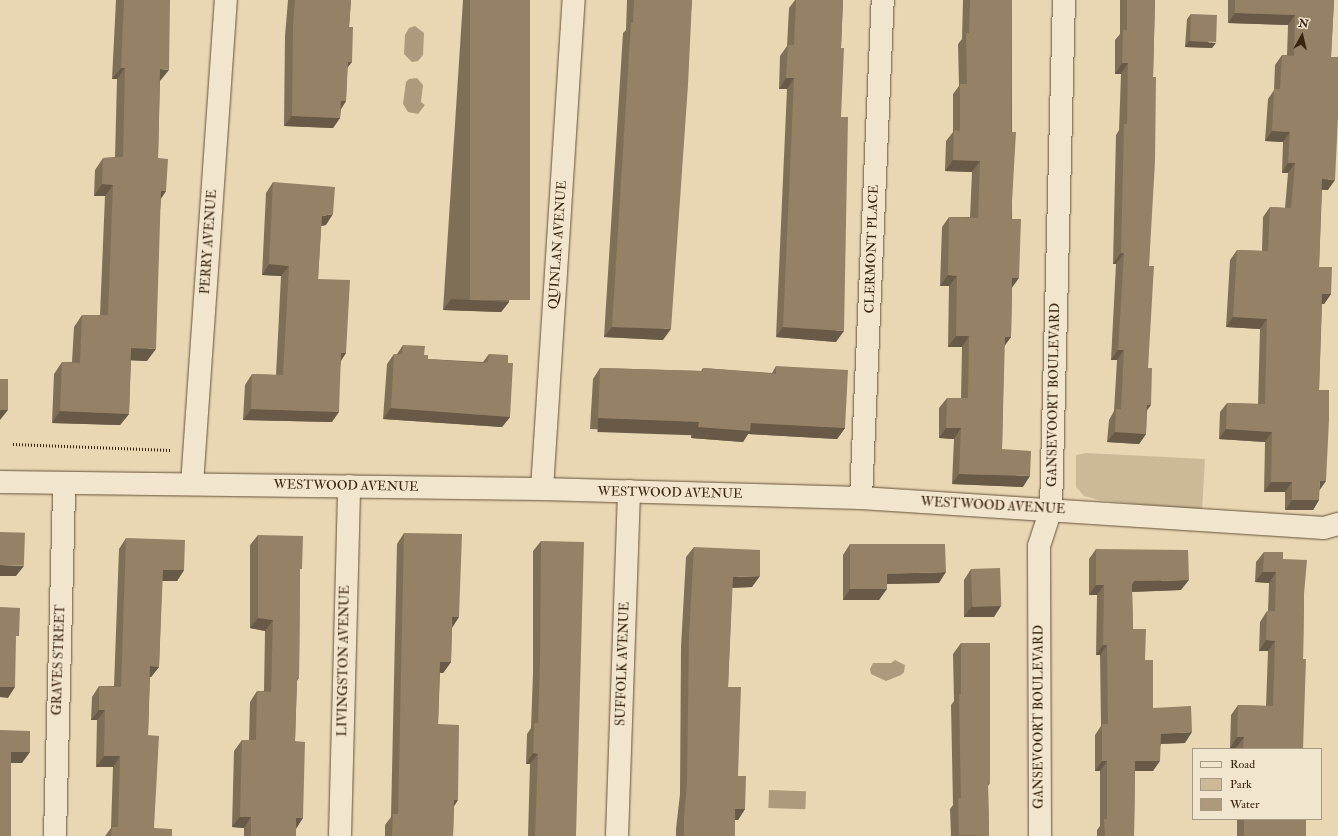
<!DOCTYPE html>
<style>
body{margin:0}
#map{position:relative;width:1338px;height:836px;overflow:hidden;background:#e9d7b4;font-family:"IM FELL Double Pica",serif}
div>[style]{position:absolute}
.green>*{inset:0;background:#cbb998}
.water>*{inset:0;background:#ad9a7c;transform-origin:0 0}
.path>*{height:2.5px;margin-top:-1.25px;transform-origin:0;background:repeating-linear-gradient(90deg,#39240f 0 1px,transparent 0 3px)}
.roads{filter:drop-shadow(0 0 1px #655138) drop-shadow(0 0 1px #655138)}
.minor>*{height:22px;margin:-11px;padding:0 11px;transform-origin:11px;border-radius:11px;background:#f1e5ce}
.wall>*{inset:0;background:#806f57;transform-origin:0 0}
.shaded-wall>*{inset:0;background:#685a47;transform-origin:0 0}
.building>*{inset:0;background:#958165;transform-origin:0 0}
span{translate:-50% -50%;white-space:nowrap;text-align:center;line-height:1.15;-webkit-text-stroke:3.5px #f1e5ce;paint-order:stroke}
.street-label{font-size:13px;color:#39240f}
.legend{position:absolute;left:1192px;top:748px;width:130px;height:72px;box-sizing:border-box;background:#f1e5ce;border:1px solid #a79882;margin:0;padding:5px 7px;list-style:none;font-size:12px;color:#39240f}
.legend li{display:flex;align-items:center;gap:8px;height:20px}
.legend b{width:20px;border:1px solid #a79882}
.north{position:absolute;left:1282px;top:16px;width:40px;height:40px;-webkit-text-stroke:3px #f1e5ce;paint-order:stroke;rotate:8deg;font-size:11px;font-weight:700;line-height:16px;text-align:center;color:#39240f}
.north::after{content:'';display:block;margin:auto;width:14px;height:18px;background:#39240f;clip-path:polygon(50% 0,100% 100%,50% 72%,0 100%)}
</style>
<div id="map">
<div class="green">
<i style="clip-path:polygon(1086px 453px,1205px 459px,1202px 511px,1099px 500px,1084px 496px,1076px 487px,1076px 455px)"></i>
</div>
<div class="water">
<i style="clip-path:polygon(415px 26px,424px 33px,423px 55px,418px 61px,412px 62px,404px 54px,405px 35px,409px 28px)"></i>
<i style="clip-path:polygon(417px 78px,423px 85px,421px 102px,425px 105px,418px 114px,408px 112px,403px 104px,406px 82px,409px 79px)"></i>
<i style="clip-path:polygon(895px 660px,905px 665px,904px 672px,901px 675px,886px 681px,871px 674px,870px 669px,873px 663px,891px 663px)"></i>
<i style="left:769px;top:790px;width:37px;height:18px;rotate:2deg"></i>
</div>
<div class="path">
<i style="left:13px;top:444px;width:158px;rotate:2.2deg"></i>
</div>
<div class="roads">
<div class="minor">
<i style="left:0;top:482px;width:542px;rotate:0.74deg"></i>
<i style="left:542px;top:489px;width:319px;rotate:1.6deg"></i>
<i style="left:861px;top:498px;width:464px;rotate:3.7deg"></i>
<i style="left:1324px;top:528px;width:15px;rotate:-16deg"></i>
<i style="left:192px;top:484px;width:485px;rotate:-86deg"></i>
<i style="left:542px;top:489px;width:490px;rotate:-86.3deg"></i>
<i style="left:861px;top:498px;width:498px;rotate:-87.5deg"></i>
<i style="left:55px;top:836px;width:353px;rotate:-88.5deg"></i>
<i style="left:340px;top:836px;width:350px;rotate:-88.5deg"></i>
<i style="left:617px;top:836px;width:345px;rotate:-88deg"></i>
<i style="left:1040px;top:836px;width:290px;rotate:-90.2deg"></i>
<i style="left:1039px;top:546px;width:39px;rotate:-72deg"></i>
<i style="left:1051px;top:509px;width:509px;rotate:-88.54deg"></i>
</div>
</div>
<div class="wall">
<i style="clip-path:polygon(116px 0,170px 0,160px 81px,158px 158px,166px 191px,161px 199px,147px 361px,131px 360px,129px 414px,120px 425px,52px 423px,54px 374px,62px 362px,72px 362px,74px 327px,82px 315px,100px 315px,105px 196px,94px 196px,95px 170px,103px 158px,115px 157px,117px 79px,112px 79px)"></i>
<i style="clip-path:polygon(288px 0,351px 0,349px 27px,346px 101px,341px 109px,340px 118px,333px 128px,284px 126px,285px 36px)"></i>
<i style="clip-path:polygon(463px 0,530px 0,509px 302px,501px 312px,443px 310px)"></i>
<i style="clip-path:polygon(627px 0,692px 0,663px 340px,604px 337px,623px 33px,626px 30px)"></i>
<i style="clip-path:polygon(795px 0,843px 0,841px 48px,841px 117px,836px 342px,776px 337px,787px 89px,779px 89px,780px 56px,787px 46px,789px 8px)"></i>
<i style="clip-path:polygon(963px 0,1012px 0,1012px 288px,1011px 337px,1004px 346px,1002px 449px,1023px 487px,952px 484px,954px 439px,939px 438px,939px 408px,947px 398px,961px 398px,962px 347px,948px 347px,949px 286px,940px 286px,942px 227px,949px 217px,970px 217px,972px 172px,945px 171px,946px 141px,953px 132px,953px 94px,959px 86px,958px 44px,962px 39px)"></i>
<i style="clip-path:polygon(1120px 0,1155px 0,1153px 77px,1149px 266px,1148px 368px,1147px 411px,1146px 434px,1139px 444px,1107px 442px,1109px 420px,1114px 411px,1117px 360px,1111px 360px,1116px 264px,1113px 264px,1116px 135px,1119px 130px,1121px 74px,1115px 74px,1115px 40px,1120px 34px)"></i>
<i style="clip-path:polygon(1228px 0,1334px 0,1331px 57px,1328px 190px,1322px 190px,1319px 267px,1331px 294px,1324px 304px,1322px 304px,1319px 390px,1319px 500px,1313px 510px,1285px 510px,1285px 492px,1264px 492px,1265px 442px,1219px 439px,1220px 412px,1227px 403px,1258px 404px,1260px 329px,1226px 327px,1230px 260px,1237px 250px,1262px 251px,1263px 217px,1270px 207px,1285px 208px,1288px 173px,1282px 173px,1283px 142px,1265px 141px,1268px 99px,1274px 90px,1275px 65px,1282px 55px,1287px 55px,1288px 25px,1228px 23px)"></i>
<i style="clip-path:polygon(1191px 14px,1212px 48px,1185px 47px,1187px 19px)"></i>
<i style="clip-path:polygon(273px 182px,326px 225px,321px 226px,318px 279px,346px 353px,341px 361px,332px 422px,243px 420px,245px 385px,252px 374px,276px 375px,281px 276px,262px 275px,266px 193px)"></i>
<i style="clip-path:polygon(403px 345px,424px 355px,428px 359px,483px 362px,489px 354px,508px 363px,510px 417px,502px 427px,383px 419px,387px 364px,394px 354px,397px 354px)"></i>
<i style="clip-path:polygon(776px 366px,845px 428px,837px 439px,748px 434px,743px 442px,691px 438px,691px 433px,590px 429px,593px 379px,600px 368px,701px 371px,703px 368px,772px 373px)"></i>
<i style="clip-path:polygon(404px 533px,452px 628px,451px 662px,443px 673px,440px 673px,438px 724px,454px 806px,453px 836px,385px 836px,385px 825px,391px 817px,397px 544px)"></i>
<i style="clip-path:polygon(258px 535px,300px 573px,299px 678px,297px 681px,295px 741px,296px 836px,244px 836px,244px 828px,232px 827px,234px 751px,242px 740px,249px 740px,250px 702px,257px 691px,264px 691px,265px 631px,250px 628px,250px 545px)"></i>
<i style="clip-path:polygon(126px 538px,184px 570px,177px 581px,162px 581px,159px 667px,151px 677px,150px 677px,148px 735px,154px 828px,172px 836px,105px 836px,111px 828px,113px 767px,96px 767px,97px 720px,91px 720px,92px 697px,99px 686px,114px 686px,119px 549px)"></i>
<i style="clip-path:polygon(541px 541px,576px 836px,528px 836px,530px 764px,526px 764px,527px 734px,531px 728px,533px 673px,533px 551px)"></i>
<i style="clip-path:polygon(850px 544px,939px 583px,887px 584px,879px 600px,843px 600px,843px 555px)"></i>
<i style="clip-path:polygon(694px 547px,752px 587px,732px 588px,728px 687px,738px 776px,745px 809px,738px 820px,735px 820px,735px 836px,676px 836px,676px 829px,680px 794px,681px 647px,686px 557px)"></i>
<i style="clip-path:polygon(1096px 549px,1181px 590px,1132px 592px,1133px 629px,1145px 660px,1153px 708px,1185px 743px,1161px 744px,1153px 771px,1135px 771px,1134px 836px,1097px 836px,1097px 830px,1100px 826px,1100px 771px,1095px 771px,1095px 735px,1101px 726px,1100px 655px,1096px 655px,1097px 595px,1089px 595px,1089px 559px)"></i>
<i style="clip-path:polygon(1264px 552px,1283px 559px,1304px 594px,1303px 659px,1303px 749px,1236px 749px,1236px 748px,1230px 748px,1231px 715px,1238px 705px,1266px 706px,1268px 651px,1259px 651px,1260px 622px,1267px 611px,1268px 611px,1269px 583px,1255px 582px,1256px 562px)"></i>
<i style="clip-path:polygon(971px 569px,994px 617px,964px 617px,964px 580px)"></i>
<i style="clip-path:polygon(961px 643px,990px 783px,988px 786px,989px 836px,951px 836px,950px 809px,953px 805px,951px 705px,954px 701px,953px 654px)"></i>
<i style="left:1237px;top:819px;width:69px;height:17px"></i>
</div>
<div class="shaded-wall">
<i style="clip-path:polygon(1235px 13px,1295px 15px,1288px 25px,1228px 23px)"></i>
<i style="clip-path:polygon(1189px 41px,1216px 43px,1212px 48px,1185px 47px)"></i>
<i style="clip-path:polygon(348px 62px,352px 62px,344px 72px)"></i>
<i style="clip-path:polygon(1122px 63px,1128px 63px,1121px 74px,1115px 74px)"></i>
<i style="clip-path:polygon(121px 68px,125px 68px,117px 79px,112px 79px)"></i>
<i style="clip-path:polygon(160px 69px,169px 70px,160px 81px,152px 81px)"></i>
<i style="clip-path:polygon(786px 78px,794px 78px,787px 89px,779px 89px)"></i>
<i style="clip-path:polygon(341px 101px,346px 101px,339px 112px)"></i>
<i style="clip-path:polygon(292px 116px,340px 118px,333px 128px,284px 126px)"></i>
<i style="clip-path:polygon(1272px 131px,1290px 132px,1283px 142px,1265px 141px)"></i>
<i style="clip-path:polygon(953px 160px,980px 161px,972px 172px,945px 171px)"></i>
<i style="clip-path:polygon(1288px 163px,1295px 163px,1288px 173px,1282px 173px)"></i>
<i style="clip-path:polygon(1322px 179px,1335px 180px,1328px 190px,1315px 189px)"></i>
<i style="clip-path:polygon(102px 184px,113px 185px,105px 196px,94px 196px)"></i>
<i style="clip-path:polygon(161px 191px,166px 191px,158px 202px)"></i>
<i style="clip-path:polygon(333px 214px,326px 225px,314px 227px,322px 216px)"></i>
<i style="clip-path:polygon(1121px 253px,1124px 253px,1116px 264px,1113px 264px)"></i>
<i style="clip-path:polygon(269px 264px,289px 266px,281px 276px,262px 275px)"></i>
<i style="clip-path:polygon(948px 275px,957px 276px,949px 286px,940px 286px)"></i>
<i style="clip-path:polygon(1012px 278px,1019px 278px,1011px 289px)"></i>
<i style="clip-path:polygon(1322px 294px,1331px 294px,1324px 304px,1315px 303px)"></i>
<i style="clip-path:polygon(451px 299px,509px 302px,501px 312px,443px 310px)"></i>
<i style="clip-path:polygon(1233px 317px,1267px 319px,1260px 329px,1226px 327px)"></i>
<i style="clip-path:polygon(612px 327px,671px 329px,663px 340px,604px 337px)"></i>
<i style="clip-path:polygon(783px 327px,844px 331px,836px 342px,776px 337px)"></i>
<i style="clip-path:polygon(956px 336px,969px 336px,962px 347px,948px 347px)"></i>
<i style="clip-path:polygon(1005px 337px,1011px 337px,1003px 348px)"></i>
<i style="clip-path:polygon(131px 348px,156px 349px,147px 361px,123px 360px)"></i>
<i style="clip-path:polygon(1118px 350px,1124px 350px,1117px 360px,1111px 360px)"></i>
<i style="clip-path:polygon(341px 353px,346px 353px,338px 364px)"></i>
<i style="clip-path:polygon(1147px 405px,1151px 405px,1143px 416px)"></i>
<i style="clip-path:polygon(391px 408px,510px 417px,502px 427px,383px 419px)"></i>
<i style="clip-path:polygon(251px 409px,339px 412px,332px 422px,243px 420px)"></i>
<i style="clip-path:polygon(0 410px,8px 410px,0 420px)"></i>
<i style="clip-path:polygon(60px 411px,129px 414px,120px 425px,52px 423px)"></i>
<i style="left:598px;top:418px;width:101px;height:14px;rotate:2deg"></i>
<i style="clip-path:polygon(751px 423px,845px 428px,837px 439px,748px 434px,743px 442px,691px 438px,698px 427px)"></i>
<i style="clip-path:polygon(946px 428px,961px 428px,954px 439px,939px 438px)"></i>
<i style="clip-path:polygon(1226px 429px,1272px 432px,1265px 442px,1219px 439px)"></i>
<i style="clip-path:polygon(1115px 432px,1146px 434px,1139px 444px,1107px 442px)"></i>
<i style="clip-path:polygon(959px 474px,1030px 476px,1023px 487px,952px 484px)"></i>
<i style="clip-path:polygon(1320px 481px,1326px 481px,1319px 491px)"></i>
<i style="clip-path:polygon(1271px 482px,1292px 482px,1285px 492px,1264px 492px)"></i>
<i style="clip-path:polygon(1292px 500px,1319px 500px,1313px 510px,1285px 510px)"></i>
<i style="clip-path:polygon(0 565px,24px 566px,16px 576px,0 576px)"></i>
<i style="clip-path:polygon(163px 570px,184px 570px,177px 581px,155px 581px)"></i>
<i style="clip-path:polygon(946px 572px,939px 583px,879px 584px,887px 574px)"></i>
<i style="clip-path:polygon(1263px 572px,1276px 572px,1269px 583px,1255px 582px)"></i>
<i style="clip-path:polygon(760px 576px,752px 587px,725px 588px,733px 577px)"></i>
<i style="clip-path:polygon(1189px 580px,1181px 590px,1127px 592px,1134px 581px)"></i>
<i style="clip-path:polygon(1096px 585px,1104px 585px,1097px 595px,1089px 595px)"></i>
<i style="clip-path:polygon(850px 589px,887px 589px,879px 600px,843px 600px)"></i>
<i style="clip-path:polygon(972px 606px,1001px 606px,994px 617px,964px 617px)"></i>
<i style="clip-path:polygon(452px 617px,459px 617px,452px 628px)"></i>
<i style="clip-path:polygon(258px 618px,273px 620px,265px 631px,250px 628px)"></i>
<i style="clip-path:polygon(1266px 640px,1275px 641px,1268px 651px,1259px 651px)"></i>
<i style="clip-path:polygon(1103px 645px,1107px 645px,1100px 655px,1096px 655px)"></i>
<i style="clip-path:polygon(440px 662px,451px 662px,443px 673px,433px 672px)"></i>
<i style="clip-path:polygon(150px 666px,159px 667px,151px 677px,143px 677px)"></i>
<i style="clip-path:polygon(0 687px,15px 687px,8px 698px,0 697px)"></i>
<i style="clip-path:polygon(99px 710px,105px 710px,97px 720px,91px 720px)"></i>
<i style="clip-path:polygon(1192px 732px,1185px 743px,1153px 744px,1161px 734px)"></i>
<i style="clip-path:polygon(1237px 737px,1244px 737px,1236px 748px,1230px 748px)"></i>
<i style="clip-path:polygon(11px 752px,30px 752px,22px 763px,3px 763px)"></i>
<i style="clip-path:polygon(533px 753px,538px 754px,530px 764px,526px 764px)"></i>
<i style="clip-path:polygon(104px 756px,120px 756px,113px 767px,96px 767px)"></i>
<i style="clip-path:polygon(1102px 761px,1107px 761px,1100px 771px,1095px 771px)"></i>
<i style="clip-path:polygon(1135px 761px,1160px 761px,1153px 771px,1128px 771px)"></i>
<i style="clip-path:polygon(454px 800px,458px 800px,451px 811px)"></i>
<i style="clip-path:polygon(735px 809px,745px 809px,738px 820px,728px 820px)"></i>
<i style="clip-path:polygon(240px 817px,251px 817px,244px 828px,232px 827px)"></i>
<i style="clip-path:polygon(296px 818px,303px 818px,296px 829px)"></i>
</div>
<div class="building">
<i style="clip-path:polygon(124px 0,170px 0,169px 70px,160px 69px,158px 158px,168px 159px,166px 191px,161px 191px,156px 349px,131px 348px,129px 414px,60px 411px,62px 362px,80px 363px,82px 315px,108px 315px,113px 185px,102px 184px,103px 158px,123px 157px,125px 68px,121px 68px)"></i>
<i style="clip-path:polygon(295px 0,351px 0,349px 27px,353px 27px,352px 62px,348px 62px,346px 101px,341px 101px,340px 118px,292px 116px,293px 25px)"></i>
<i style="left:470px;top:0;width:60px;height:300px"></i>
<i style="clip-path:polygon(634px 0,692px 0,688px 85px,671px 329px,612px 327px,631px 23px,633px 23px)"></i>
<i style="clip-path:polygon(796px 0,843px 0,841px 48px,844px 48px,841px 117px,848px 117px,844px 331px,783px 327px,794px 78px,786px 78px,788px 45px,794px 45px)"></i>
<i style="clip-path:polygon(970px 0,1012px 0,1011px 132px,1016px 132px,1011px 219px,1021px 219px,1019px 278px,1012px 278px,1011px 337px,1005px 337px,1002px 449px,1031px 451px,1030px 476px,959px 474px,961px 428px,946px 428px,947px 398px,968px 398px,969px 336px,956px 336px,957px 276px,948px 275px,949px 217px,978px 218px,980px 161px,953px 160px,954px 130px,960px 131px,960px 84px,967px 84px,966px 33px,969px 33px)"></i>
<i style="clip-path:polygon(1127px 0,1155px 0,1153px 77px,1156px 77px,1155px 162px,1149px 266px,1154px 266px,1148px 368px,1152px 368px,1151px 405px,1147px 405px,1146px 434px,1115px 432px,1116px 409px,1121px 409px,1124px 350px,1118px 350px,1124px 253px,1121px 253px,1124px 124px,1127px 124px,1128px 63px,1122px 63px,1123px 30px,1127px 30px)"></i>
<i style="clip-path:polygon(1235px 0,1334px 0,1331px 57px,1338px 57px,1338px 117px,1335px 180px,1322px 179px,1319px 267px,1332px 267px,1331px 294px,1322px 294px,1319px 390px,1329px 390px,1329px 420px,1326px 481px,1320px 481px,1319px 500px,1292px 500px,1292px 482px,1271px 482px,1272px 432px,1226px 429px,1227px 403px,1265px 404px,1267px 319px,1233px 317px,1237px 250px,1268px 251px,1270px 207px,1291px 208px,1295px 163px,1288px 163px,1290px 132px,1272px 131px,1274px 89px,1280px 89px,1282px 55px,1294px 56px,1295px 15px,1235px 13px)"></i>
<i style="left:1191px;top:14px;width:26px;height:27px;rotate:2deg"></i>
<i style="clip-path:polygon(273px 182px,335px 187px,333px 214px,322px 216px,318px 279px,350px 280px,346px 353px,341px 353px,339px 412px,251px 409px,252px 374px,283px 375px,289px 266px,269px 264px)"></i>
<i style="clip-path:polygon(403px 345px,425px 346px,424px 355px,428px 355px,428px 359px,482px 363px,488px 362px,489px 354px,508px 355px,508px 363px,513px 363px,510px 417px,391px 408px,394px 354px,402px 354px)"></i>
<i style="clip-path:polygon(776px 366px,848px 370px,845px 428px,751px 423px,750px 431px,698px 427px,699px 422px,598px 418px,600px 368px,703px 371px,703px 368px,776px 374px)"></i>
<i style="left:0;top:379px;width:8px;height:31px"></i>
<i style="left:0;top:532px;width:25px;height:33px;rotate:2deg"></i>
<i style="clip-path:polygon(404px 533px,462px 534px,459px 617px,452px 617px,451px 662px,440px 662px,438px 724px,459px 725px,458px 800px,454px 800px,453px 836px,392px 836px,393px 814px,398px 814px)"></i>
<i style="clip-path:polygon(258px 535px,303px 536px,302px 569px,300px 569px,299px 678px,297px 678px,295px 741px,305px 742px,303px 818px,296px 818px,296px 836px,251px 836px,251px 817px,240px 817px,242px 740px,256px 740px,257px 691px,271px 692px,273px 620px,258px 618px)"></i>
<i style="clip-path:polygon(126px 538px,185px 540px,184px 570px,163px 570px,159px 667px,150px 666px,148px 735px,159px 736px,154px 828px,172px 829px,172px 836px,111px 836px,112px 827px,118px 827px,120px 756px,104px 756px,105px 710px,99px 710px,99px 686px,121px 687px)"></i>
<i style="clip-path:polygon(541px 541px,584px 542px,576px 836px,535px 836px,538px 754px,533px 753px,534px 723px,538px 723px,540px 662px)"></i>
<i style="clip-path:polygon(850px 544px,945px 544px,946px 572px,887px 574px,887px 589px,850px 589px)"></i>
<i style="clip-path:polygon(694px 547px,760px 550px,760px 576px,733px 577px,728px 687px,741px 687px,738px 776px,746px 776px,745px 809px,735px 809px,735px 836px,684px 836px,684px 818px,687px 783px,689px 636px)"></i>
<i style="clip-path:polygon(1096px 549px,1188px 550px,1189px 580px,1134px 581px,1132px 585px,1133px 629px,1146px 629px,1145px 660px,1153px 660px,1153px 708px,1191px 706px,1192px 732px,1161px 734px,1160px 761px,1135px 761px,1134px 836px,1105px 836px,1104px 819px,1107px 819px,1107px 761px,1102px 761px,1102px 724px,1108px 724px,1107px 645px,1103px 645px,1104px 585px,1096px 585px)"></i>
<i style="clip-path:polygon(1264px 552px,1283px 552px,1283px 559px,1307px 560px,1304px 594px,1303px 659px,1306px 659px,1303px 749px,1243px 749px,1244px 737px,1237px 737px,1238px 705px,1273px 706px,1275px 641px,1266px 640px,1267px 611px,1275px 611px,1276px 572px,1263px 572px)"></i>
<i style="left:1000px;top:568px;width:38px;height:29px;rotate:88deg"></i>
<i style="clip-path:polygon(0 607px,20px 608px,19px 636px,16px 636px,15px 687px,0 687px)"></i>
<i style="clip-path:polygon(961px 643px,990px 643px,990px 783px,988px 783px,989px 836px,959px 835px,958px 798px,961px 798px,959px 694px,961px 694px)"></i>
<i style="clip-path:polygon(0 730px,30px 731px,30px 752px,11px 752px,11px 836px,0 836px)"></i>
<i style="left:1244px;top:819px;width:62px;height:17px"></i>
</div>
<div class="street-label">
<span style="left:209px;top:242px;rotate:-86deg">PERRY AVENUE</span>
<span style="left:558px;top:245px;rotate:-86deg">QUINLAN AVENUE</span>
<span style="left:872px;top:249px;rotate:-88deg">CLERMONT PLACE</span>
<span style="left:1054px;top:395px;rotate:-89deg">GANSEVOORT BOULEVARD</span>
<span style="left:346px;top:486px;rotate:1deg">WESTWOOD AVENUE</span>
<span style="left:670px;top:493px;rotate:1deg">WESTWOOD AVENUE</span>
<span style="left:993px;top:506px;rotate:3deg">WESTWOOD AVENUE</span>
<span style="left:59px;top:660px;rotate:-88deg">GRAVES STREET</span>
<span style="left:344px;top:661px;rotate:-89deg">LIVINGSTON AVENUE</span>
<span style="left:623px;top:664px;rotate:-88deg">SUFFOLK AVENUE</span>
<span style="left:1039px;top:717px;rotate:-90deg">GANSEVOORT BOULEVARD</span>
</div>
<ul class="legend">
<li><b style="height:5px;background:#f1e5ce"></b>Road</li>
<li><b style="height:11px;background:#cbb998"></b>Park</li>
<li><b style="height:11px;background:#ad9a7c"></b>Water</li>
</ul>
<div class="north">N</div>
</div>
